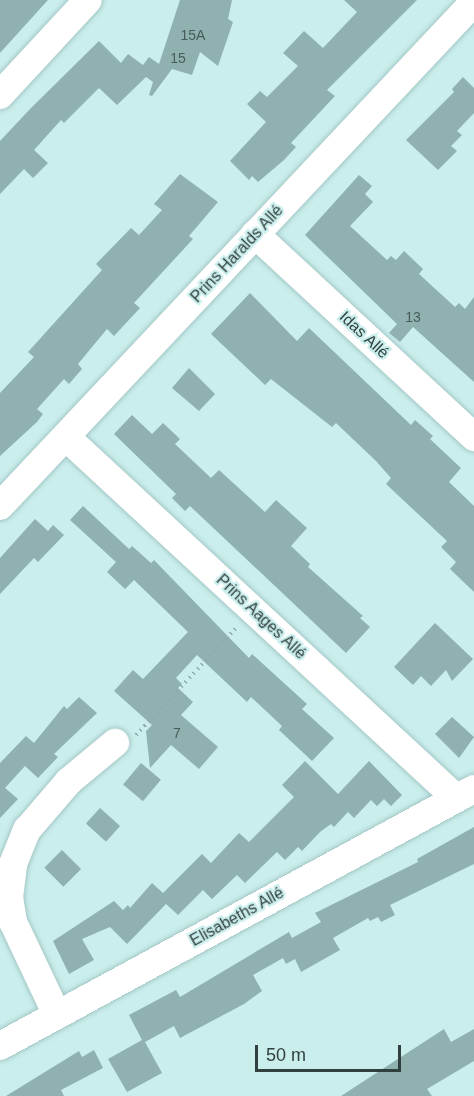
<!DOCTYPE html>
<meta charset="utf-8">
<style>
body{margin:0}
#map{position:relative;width:474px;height:1096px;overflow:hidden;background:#caeeec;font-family:Helvetica,sans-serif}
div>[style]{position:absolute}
.building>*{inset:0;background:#8fb2b0;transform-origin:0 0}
.path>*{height:4px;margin-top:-2px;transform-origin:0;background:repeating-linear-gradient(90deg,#90acaa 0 1.5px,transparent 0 6px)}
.roads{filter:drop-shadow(0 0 2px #a3c7c5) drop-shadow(0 0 2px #a3c7c5)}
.minor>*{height:28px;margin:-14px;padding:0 14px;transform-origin:14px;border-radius:14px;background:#fff}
span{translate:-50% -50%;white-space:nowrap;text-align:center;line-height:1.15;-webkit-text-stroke:4.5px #caeeec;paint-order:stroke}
.number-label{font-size:14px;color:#485c5a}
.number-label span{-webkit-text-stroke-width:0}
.street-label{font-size:16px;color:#313f3e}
.scale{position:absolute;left:255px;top:1045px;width:146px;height:27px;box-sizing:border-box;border:3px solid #313f3e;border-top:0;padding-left:8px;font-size:18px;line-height:21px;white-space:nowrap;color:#313f3e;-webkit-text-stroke:4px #caeeec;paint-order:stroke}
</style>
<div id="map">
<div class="building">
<i style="clip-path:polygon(0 0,48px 0,0 53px)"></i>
<i style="clip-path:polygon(180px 0,232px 0,228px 19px,233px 22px,218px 66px,200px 52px,192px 75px,172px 69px,152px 96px,149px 95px,153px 82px,146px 77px,117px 105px,99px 88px,64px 123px,61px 120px,34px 150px,48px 163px,33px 178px,24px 169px,0 194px,0 141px,30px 109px,99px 41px,121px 63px,128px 54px,143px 65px,149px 57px,159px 64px)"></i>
<i style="clip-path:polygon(344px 0,417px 0,327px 90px,335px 96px,291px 143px,296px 147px,284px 160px,258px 182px,252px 176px,249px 180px,230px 161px,266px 122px,247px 104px,260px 91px,267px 97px,298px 66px,283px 53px,304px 31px,323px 48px,357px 12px)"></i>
<i style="clip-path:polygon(463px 77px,474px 88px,474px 113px,457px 131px,462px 135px,451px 146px,457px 151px,438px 170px,406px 140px,454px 92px,452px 89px)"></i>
<i style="clip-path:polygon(180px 174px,218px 202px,189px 236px,193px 239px,134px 303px,140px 308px,114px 336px,107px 329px,78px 364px,82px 369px,69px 384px,64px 379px,37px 409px,43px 414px,37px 422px,0 456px,0 393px,34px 357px,28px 352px,102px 270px,96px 264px,131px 228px,139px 235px,162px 210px,154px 204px)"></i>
<i style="clip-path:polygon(359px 175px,372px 186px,365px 194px,373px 202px,350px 226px,387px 260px,391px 256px,396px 260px,404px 251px,423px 269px,419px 274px,455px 307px,459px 303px,465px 309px,474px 297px,474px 382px,413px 327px,400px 342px,389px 333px,397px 324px,305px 235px)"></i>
<i style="clip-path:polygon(250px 293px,297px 341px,309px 328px,411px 425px,415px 420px,433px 436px,430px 439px,461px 468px,449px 482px,474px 506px,474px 592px,450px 569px,456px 562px,441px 547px,447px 541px,386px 484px,391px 478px,376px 461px,336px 423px,332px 427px,271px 379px,265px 385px,211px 334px)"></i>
<i style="clip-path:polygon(189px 368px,215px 394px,199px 411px,172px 388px)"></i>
<i style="clip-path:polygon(132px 415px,152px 434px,163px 423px,180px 439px,175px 444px,211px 478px,219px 470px,265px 512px,276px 500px,307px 528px,291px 546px,310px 564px,308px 567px,363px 616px,360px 618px,370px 627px,346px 653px,190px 506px,185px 511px,172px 498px,176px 494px,114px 434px)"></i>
<i style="clip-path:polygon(83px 506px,129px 549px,132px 546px,151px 563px,154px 560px,249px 658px,252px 654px,307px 704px,302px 709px,334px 738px,312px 761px,279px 730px,282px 726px,251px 697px,247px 702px,197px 655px,176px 678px,182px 684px,178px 688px,193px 702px,181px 715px,218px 747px,199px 769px,171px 745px,150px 768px,146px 731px,152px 725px,114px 691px,133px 670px,143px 679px,188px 632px,134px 580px,125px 589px,107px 572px,116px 562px,70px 520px)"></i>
<i style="clip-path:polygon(35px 519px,48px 531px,53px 525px,64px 535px,38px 562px,34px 558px,0 594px,0 558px)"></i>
<i style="clip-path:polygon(435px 623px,473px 659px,452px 681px,446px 670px,431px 686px,421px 676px,413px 685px,394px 667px)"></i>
<i style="clip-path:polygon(79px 697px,97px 713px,54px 754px,58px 757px,38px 778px,25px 766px,5px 788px,18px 799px,0 818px,0 763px,26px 736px,34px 743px,64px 706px,67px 709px)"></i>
<i style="clip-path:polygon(452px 717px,474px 737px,459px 758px,435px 734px)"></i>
<i style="clip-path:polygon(305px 761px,338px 794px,369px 761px,402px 795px,391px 806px,384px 799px,377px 806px,371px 800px,354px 818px,348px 812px,334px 827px,331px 824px,320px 832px,302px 851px,298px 847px,285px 860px,277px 852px,245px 883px,237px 875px,212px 899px,203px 890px,178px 915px,166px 904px,127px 944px,110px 927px,82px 939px,94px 960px,69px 974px,53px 941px,114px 901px,123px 910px,128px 905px,130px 908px,152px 883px,163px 893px,202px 854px,211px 863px,239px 833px,249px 842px,294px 797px,282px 785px)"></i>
<i style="left:141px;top:763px;width:26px;height:28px;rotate:40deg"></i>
<i style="left:100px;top:808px;width:27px;height:21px;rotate:42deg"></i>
<i style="clip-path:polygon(474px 827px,474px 864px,390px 905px,395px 915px,381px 922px,378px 917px,370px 921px,368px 918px,333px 938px,340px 950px,301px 972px,295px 959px,286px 964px,283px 958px,253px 975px,262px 991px,244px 1004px,180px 1038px,174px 1026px,145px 1042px,162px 1073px,127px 1092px,108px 1059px,142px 1040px,129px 1015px,176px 990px,180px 997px,289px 932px,292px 938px,321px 922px,315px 913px,418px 862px,417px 859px)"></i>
<i style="left:62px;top:850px;width:27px;height:25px;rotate:45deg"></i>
<i style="clip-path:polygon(444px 1029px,451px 1042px,474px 1029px,474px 1061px,427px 1089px,432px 1096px,341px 1096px)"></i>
<i style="clip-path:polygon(94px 1050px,103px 1068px,61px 1090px,64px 1096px,6px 1096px,79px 1051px,82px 1057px)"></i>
</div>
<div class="path">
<i style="left:136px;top:735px;width:148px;rotate:-46.9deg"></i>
</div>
<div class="roads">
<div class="minor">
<i style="left:0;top:95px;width:129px;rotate:-47.2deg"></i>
<i style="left:255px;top:234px;width:299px;rotate:42.8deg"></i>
<i style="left:66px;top:437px;width:531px;rotate:42.79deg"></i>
<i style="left:0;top:506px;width:692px;rotate:-46.76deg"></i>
<i style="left:57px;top:1015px;width:103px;rotate:-115.3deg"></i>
<i style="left:13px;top:922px;width:24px;rotate:-99deg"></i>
<i style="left:9px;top:898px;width:34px;rotate:-83deg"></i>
<i style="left:13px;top:864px;width:37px;rotate:-68deg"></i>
<i style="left:27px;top:830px;width:65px;rotate:-49.4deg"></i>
<i style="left:69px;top:781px;width:60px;rotate:-39.6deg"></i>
<i style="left:0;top:1046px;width:539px;rotate:-28.47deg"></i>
</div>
</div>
<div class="number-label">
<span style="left:193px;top:35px">15A</span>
<span style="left:178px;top:58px">15</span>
<span style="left:413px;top:317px">13</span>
<span style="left:177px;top:733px">7</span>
</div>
<div class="street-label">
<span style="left:237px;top:254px;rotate:-47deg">Prins Haralds Allé</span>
<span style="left:364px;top:335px;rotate:43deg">Idas Allé</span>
<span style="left:261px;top:617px;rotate:43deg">Prins Aages Allé</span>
<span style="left:237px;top:917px;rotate:-29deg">Elisabeths Allé</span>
</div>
<div class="scale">50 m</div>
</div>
